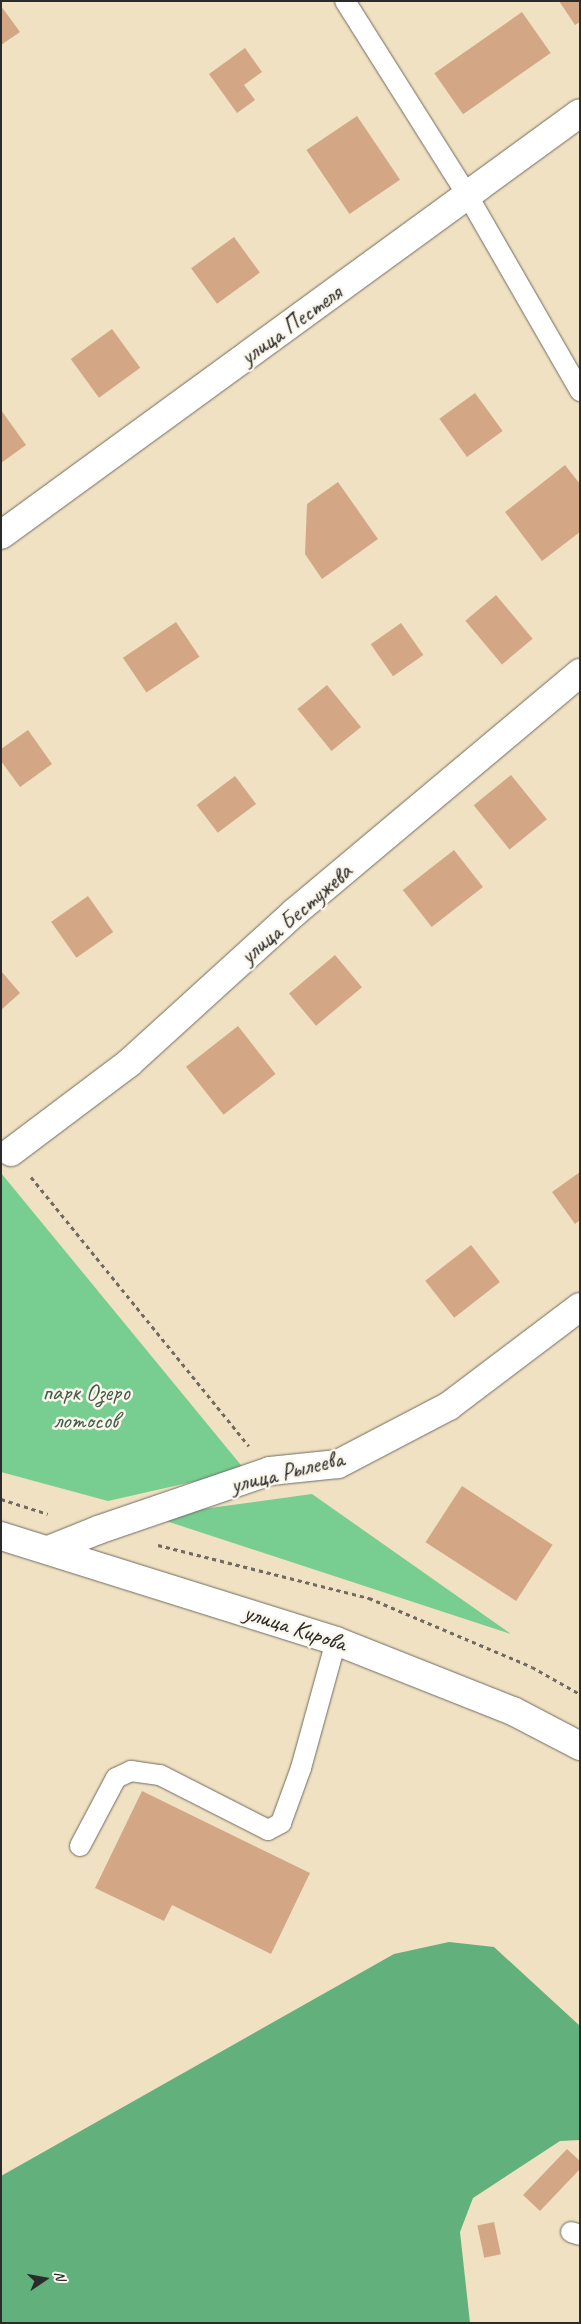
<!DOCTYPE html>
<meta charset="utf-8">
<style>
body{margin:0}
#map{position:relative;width:581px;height:2324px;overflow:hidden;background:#f0e1c2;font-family:Caveat,sans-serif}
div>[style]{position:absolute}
.green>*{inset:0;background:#78cd91}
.forest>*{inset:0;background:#62b07b}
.building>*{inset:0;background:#d3a785;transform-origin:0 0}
.path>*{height:3px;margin-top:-1.5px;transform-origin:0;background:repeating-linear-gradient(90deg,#706b60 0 4px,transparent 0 8px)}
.roads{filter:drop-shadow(0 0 1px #706b60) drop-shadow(0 0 1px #706b60)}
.lane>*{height:20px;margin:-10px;padding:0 10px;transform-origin:10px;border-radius:10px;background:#fff}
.street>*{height:28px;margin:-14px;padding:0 14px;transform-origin:14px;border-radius:14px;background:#fff}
.primary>*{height:28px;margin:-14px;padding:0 14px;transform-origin:14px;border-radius:14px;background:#fff}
span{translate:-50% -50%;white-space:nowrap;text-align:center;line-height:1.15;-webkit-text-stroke:5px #fbf7ec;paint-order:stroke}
.street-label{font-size:24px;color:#2b2b2b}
.park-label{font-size:24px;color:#425c4a}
.frame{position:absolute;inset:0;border:2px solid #2b2b2b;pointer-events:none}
.north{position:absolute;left:20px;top:2254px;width:50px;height:50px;-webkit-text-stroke:4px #fbf7ec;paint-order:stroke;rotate:78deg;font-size:14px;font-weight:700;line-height:20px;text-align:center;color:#2b2b2b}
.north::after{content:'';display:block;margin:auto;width:18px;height:22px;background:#2b2b2b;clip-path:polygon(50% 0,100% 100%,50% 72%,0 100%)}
</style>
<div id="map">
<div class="green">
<i style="clip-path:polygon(1px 1173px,245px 1470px,108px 1501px,1px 1472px)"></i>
<i style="clip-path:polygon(312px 1494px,511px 1634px,151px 1516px)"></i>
</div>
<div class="forest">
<i style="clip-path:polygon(449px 1942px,494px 1947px,580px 2026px,580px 2140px,560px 2141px,473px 2198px,460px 2232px,470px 2323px,1px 2323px,1px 2176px,394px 1954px)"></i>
</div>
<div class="building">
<i style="clip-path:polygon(559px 1px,580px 1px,580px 22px,575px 25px)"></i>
<i style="clip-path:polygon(1px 6px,20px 32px,1px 45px)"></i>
<i style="left:522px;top:12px;width:50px;height:107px;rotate:55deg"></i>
<i style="clip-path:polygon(245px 48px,262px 72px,244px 85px,255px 100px,237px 113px,209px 74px)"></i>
<i style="left:357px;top:116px;width:77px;height:61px;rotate:56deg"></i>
<i style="left:234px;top:237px;width:44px;height:53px;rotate:54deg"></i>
<i style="left:112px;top:329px;width:48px;height:51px;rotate:54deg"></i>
<i style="left:475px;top:393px;width:47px;height:44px;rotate:54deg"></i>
<i style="clip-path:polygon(1px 410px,26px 445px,1px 463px)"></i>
<i style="clip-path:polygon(565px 465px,580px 484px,580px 532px,542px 561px,505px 512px)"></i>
<i style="clip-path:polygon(338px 482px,378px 539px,322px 579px,305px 554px,307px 504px)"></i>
<i style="left:496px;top:595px;width:57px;height:40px;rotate:50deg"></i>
<i style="left:176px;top:622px;width:42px;height:64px;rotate:56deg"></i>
<i style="left:401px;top:623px;width:39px;height:37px;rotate:55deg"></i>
<i style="left:327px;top:685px;width:54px;height:38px;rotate:51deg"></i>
<i style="clip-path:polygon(28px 730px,52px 764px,20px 787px,1px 761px,1px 749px)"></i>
<i style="left:511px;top:775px;width:57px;height:48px;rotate:51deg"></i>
<i style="left:235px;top:776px;width:35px;height:48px;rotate:53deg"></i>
<i style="left:454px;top:850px;width:47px;height:65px;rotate:52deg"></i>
<i style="left:88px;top:896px;width:44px;height:45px;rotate:55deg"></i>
<i style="left:335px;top:955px;width:42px;height:60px;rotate:50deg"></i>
<i style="clip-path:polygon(1px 971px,20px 993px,1px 1010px)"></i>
<i style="left:238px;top:1026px;width:61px;height:66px;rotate:52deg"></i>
<i style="clip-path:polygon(580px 1172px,580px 1220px,575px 1224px,552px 1192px)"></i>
<i style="left:471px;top:1245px;width:47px;height:58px;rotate:52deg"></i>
<i style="left:462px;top:1486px;width:108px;height:67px;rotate:33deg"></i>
<i style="clip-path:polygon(142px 1791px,310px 1873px,271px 1954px,172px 1905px,164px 1921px,95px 1888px)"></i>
<i style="clip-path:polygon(567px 2149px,580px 2161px,580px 2169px,540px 2211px,523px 2195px)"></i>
<i style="left:494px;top:2222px;width:33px;height:17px;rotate:78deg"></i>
</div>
<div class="path">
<i style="left:31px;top:1177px;width:346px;rotate:51deg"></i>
<i style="left:1px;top:1499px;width:49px;rotate:17.7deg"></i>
<i style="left:158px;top:1545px;width:218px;rotate:14.1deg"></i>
<i style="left:369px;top:1598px;width:177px;rotate:22.9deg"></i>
<i style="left:532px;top:1667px;width:55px;rotate:29.4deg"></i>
</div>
<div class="roads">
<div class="lane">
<i style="left:345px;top:1px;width:231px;rotate:57.8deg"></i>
<i style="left:468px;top:196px;width:225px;rotate:60.1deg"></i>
<i style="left:80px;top:1846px;width:77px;rotate:-62.1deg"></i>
<i style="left:116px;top:1778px;width:17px;rotate:-25deg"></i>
<i style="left:131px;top:1771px;width:29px;rotate:8deg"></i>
<i style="left:160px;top:1775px;width:121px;rotate:27deg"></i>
<i style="left:268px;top:1830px;width:15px;rotate:-28deg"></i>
<i style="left:281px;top:1823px;width:59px;rotate:-70deg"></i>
<i style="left:301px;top:1768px;width:132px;rotate:-74.6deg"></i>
<i style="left:571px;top:2232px;width:9px;rotate:18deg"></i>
</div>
<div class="street">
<i style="left:1px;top:535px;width:716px;rotate:-36.09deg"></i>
<i style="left:11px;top:1152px;width:148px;rotate:-37deg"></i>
<i style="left:129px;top:1063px;width:224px;rotate:-42.3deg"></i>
<i style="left:295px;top:912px;width:372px;rotate:-40deg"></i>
<i style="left:51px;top:1549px;width:51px;rotate:-22deg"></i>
<i style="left:98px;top:1530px;width:182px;rotate:-18.9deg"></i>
<i style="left:270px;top:1471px;width:68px;rotate:-5.9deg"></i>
<i style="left:338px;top:1464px;width:125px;rotate:-27.6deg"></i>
<i style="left:449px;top:1406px;width:164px;rotate:-37.1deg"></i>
</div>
<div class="primary">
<i style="left:1px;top:1536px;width:351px;rotate:17.4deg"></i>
<i style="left:336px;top:1641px;width:190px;rotate:21.6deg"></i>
<i style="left:513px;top:1711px;width:76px;rotate:27.6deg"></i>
</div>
</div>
<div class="street-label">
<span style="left:291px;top:325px;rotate:-36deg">улица Пестеля</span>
<span style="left:296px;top:914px;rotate:-41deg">улица Бестужева</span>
<span style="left:287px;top:1472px;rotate:-14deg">улица Рылеева</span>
<span style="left:295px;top:1628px;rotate:18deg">улица Кирова</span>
</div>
<div class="park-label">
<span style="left:86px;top:1407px">парк Озеро<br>лотосов</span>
</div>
<div class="frame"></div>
<div class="north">N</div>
</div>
